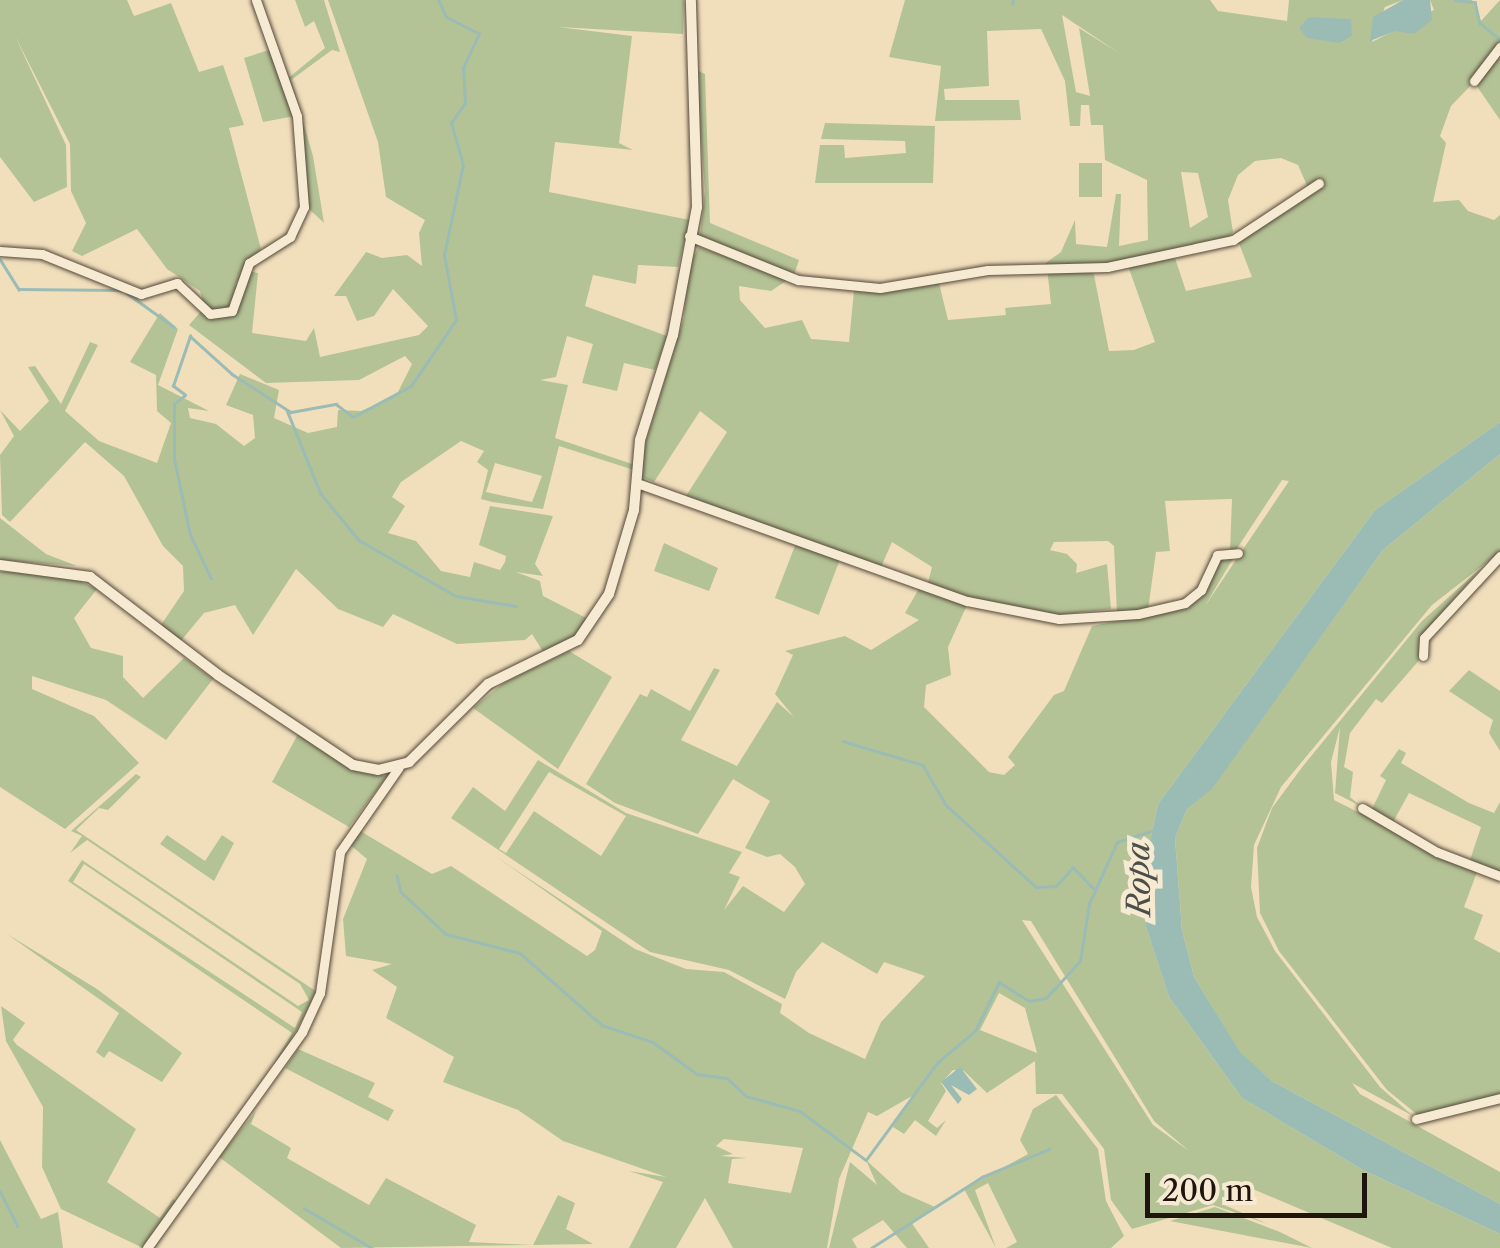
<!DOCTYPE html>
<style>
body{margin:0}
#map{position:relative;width:1500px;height:1248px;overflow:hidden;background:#f1dfbc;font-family:"Libre Caslon Text",serif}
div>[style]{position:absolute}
.green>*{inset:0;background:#b4c395;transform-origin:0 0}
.water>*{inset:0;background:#9bbcb5}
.stream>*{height:2.5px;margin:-1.25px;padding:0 1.25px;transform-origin:1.25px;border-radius:1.25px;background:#9bbcb5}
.roads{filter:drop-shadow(0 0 2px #54473a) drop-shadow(0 0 2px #54473a)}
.minor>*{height:9px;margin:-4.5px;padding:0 4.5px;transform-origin:4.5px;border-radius:4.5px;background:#f6ead3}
.tertiary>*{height:10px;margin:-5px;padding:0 5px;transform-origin:5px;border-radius:5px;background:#f6ead3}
span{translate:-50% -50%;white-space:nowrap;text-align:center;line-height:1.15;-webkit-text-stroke:10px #f6ead3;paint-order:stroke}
.water-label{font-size:32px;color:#4b4f48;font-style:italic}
.scale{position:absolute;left:1145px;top:1173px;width:222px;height:45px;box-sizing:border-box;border:5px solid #20140e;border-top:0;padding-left:12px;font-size:30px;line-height:35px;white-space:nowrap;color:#20140e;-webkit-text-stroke:8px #f6ead3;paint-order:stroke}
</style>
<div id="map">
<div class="green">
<i style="clip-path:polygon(evenodd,0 0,127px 0,134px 16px,171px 3px,199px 72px,223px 65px,244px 125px,229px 128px,261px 249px,235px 285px,243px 284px,248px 271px,258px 273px,252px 333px,306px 341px,314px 328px,320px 357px,419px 335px,428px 326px,393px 289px,374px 316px,357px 321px,346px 296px,334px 296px,366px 252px,382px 258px,407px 255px,422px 266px,419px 233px,425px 220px,386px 197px,378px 142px,328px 0,684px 0,683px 34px,558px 27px,632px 36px,619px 143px,633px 150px,555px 142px,549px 192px,690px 220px,678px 267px,638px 265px,636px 284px,593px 275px,585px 306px,667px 336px,655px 370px,624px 363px,617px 391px,582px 383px,593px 344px,567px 336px,556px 377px,540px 380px,568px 385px,555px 438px,635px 465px,634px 470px,559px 446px,543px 509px,492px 502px,481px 499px,488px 470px,477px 462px,484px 451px,461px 441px,401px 482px,392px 497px,405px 506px,388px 533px,416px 541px,441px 571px,470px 577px,474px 562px,500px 570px,505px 562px,506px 556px,479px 545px,490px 506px,553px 516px,535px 564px,543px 576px,516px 572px,540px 581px,543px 596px,590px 620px,573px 637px,544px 653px,532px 634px,525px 640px,457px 644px,393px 614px,383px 627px,338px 609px,296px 569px,253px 635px,235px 605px,204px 613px,180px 642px,161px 625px,184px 591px,183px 566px,163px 546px,124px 476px,85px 442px,10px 522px,2px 515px,0 455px,14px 436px,0 410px,20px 431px,49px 401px,28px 367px,35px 366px,61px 404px,90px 342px,98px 345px,65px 411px,99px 441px,157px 463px,171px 423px,157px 411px,156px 375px,130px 362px,160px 313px,178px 329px,158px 385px,209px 411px,188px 408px,190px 418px,216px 424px,244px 446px,255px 438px,253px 415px,226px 405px,240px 374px,279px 390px,274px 418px,308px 433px,337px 427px,338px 410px,361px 411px,396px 396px,412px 364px,405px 356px,359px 380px,266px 383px,189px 325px,204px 308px,200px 291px,167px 269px,137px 229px,82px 256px,72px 251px,86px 223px,71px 191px,70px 144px,15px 36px,66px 145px,67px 187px,34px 202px,0 157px,0 0,495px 463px,542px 476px,532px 502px,486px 492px,495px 463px)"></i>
<i style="clip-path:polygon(295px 0,324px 0,340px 52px,332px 50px,291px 80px,313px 156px,324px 223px,308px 208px,302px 125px,287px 79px,325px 48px,314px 21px,305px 27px)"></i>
<i style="clip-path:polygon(evenodd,905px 0,1210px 0,1218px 11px,1287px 21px,1289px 0,1403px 0,1385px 7px,1372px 42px,1434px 10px,1430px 0,1472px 0,1481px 21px,1500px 0,1500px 120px,1474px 82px,1451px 106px,1440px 136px,1446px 143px,1433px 202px,1459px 200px,1468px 211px,1494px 220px,1500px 215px,1500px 422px,1375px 510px,1158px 804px,1148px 850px,1146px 927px,1169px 997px,1242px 1098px,1363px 1170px,1500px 1234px,1500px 1248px,1392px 1248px,1248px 1187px,1222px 1204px,1268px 1224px,1213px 1205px,1132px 1229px,1111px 1200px,1104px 1149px,1062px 1094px,1036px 1094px,1035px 1061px,987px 1093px,964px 1071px,953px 1070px,941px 1083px,946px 1091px,928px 1121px,937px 1128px,946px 1120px,936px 1136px,915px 1120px,904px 1134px,893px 1127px,912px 1096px,877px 1116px,868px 1112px,839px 1179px,827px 1248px,733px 1248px,705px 1198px,676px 1248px,629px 1248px,663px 1182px,629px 1171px,666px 1177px,563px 1141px,518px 1110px,443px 1082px,454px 1057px,386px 1018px,397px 987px,372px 970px,392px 964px,346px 956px,343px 919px,367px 859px,348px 843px,357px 829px,432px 874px,451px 866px,587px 956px,595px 950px,602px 931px,495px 856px,635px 949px,686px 969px,724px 972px,782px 1004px,780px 1013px,809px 1033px,865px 1059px,881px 1022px,925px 976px,884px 962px,877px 974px,822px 942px,796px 972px,785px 999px,729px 970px,650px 952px,451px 818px,473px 787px,505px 811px,538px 760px,626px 813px,742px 852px,729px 873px,740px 877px,724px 910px,743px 886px,784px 912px,805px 884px,795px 867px,780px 854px,767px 857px,745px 848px,770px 801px,733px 779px,698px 834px,615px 803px,586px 784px,640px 694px,647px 697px,651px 689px,690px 711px,714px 668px,720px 670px,681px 740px,737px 766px,777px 702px,794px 717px,775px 694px,793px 655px,785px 651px,845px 636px,871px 650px,919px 620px,905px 613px,921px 585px,967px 605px,948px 647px,951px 675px,926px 685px,924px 707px,989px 772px,1004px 775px,1015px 765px,1008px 757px,1054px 695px,1064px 691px,1092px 626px,1183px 608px,1203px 592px,1220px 557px,1235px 555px,1205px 606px,1289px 481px,1282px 480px,1236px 550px,1230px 551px,1232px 499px,1165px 501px,1170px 551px,1156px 552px,1148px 610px,1117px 614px,1114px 546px,1108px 541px,1054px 542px,1050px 550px,1067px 554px,1077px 564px,1076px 573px,1107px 564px,1111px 609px,1057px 615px,966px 598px,928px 583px,932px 567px,892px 542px,881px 567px,686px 496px,727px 432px,700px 411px,654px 482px,642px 477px,644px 447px,684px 318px,688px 266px,699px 247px,789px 279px,771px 291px,739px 286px,740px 300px,765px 328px,802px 320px,811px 339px,849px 342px,854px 291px,939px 283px,948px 320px,1006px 315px,1005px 308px,1051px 304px,1047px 268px,1093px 270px,1109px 351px,1134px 350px,1155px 342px,1127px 263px,1173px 252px,1186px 291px,1252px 277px,1238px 241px,1309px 190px,1298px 165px,1281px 158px,1255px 161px,1238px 175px,1228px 200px,1233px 232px,1228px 237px,1105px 265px,1043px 265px,1061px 252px,1075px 220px,1076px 244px,1107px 247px,1116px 194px,1121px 194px,1119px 246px,1148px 240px,1147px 180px,1105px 160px,1103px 125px,1091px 125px,1089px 105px,1081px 105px,1080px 126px,1070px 126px,1065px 81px,1041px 29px,987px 31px,989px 86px,944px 89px,945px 100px,1019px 100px,1021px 120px,935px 121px,941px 66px,889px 57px,905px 0,1062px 15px,1119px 53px,1079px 28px,1090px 96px,1076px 92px,1062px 15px,905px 0,1181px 172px,1198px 173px,1208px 217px,1190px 228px,1181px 172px,905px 0,549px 772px,626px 816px,601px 856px,534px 811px,506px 853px,499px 849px,549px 772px,905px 0,1022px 920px,1031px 921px,1154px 1121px,1189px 1151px,1153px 1125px,1022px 920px,905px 0,999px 993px,1025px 1008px,1037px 1053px,980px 1030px,999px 993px,905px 0,724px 1139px,803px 1148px,791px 1193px,728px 1183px,732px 1159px,747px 1158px,721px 1156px,733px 1154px,716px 1146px,724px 1139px)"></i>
<i style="clip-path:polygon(272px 49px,295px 116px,263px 122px,244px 58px)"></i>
<i style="clip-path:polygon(696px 70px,705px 74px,710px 223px,799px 260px,794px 275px,700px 236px,705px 191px)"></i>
<i style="clip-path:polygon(825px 123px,935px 126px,933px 183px,815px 183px,820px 145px,844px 145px,845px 158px,906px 153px,905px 141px,821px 139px)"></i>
<i style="left:1079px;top:163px;width:23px;height:34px"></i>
<i style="clip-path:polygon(1500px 454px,1500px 552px,1432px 605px,1281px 787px,1254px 845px,1251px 887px,1257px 917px,1275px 951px,1380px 1087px,1413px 1116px,1352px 1083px,1360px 1094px,1500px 1172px,1500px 1204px,1272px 1081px,1240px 1053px,1194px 977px,1182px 930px,1175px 838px,1187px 809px,1212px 788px,1383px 550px)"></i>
<i style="clip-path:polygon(0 518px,46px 554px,77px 566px,0 560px)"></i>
<i style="clip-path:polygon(664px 543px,718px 568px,709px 591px,654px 571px)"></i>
<i style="left:796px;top:543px;width:47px;height:59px;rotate:21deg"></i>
<i style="clip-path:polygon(1481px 568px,1423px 635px,1422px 657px,1382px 703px,1376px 699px,1350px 733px,1344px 767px,1353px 772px,1350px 797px,1362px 807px,1335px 793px,1340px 727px,1331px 762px,1334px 800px,1477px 872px,1464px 907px,1483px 915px,1474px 939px,1500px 953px,1500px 1095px,1419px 1116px,1387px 1090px,1279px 951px,1260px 913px,1257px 848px,1272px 808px,1303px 766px,1422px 621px)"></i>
<i style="clip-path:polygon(25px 571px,69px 576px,97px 589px,74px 618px,91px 648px,123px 656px,123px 677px,143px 698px,184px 658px,213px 679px,166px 740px,106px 700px,32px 676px,32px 689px,94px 716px,139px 763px,65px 829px,0 787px,0 572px)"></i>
<i style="clip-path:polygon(569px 651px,612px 677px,558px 769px,473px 708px,505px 682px)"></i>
<i style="clip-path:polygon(1469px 670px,1500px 691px,1500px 751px,1489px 733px,1493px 720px,1449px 691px)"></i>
<i style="clip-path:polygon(298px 734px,358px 772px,387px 776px,349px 827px,272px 782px)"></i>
<i style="clip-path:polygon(1399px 749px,1406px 753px,1401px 763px,1469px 803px,1494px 813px,1500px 802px,1500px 873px,1469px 863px,1481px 827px,1409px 793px,1392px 824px,1371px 811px,1386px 780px,1380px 776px)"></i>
<i style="clip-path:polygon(evenodd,136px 774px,141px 777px,108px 810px,99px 808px,76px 830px,317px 992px,277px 1067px,273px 1065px,292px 1033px,68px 881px,82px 860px,298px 1006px,309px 1000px,300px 984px,87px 840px,70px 853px,82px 836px,71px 831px,136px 774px,84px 864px,302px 1012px,295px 1028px,73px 882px,84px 864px)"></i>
<i style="clip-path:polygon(167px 835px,205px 861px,222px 835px,234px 843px,214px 881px,160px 844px)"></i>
<i style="clip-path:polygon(7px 934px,97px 989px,182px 1053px,162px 1082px,109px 1051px,104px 1058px,96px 1052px,119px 1013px)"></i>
<i style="clip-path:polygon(1px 1006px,25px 1023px,13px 1040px,17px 1045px,136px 1129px,107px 1182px,160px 1218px,173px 1199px,178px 1202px,143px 1248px,61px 1209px,42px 1167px,43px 1107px,6px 1041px)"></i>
<i style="clip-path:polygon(298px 1049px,375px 1083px,368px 1097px,394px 1110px,388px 1121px,285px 1068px)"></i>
<i style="clip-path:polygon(1056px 1095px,1098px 1149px,1106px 1201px,1124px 1236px,1111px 1248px,1006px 1248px,1017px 1242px,988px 1183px,975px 1190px,996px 1248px,964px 1189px,1028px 1154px,1020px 1140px,1033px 1109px)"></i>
<i style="clip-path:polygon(256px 1111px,251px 1124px,291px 1148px,287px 1158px,369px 1205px,386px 1178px,476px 1225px,469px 1242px,533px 1245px,558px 1195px,575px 1203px,566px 1229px,593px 1244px,341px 1248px,219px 1157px)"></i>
<i style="clip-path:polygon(0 1140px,41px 1219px,58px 1212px,63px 1248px,0 1248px)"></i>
<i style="clip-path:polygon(866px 1160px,901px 1192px,935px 1207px,911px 1222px,929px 1248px,907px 1248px,883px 1220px,852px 1239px,857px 1248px,829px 1248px,850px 1162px,877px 1185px)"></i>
<i style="clip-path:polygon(1215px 1207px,1280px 1232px,1312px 1248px,1170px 1221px)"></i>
</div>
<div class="water">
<i style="clip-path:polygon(1403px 0,1430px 0,1432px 20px,1414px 34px,1395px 31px,1370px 41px,1373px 17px)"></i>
<i style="clip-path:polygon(1309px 17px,1351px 19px,1352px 36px,1339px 43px,1307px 38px,1299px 28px)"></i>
<i style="clip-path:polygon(1500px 422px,1500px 454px,1383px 550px,1212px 789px,1187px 809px,1175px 838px,1182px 930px,1194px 977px,1240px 1052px,1272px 1081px,1500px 1204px,1500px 1234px,1363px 1170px,1242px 1098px,1169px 997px,1146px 927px,1148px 850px,1158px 804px,1375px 510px)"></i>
<i style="clip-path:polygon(960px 1067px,977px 1089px,969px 1095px,951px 1085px,962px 1099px,958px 1104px,941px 1082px)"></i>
</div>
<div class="stream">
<i style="left:1455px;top:0;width:20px;rotate:6deg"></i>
<i style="left:1475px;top:2px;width:22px;rotate:77deg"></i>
<i style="left:1480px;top:23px;width:26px;rotate:39deg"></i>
<i style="left:1012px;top:4px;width:4px;rotate:-76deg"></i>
<i style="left:0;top:259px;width:36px;rotate:58deg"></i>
<i style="left:19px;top:289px;width:101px;rotate:0.6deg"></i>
<i style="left:127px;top:293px;width:58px;rotate:35.9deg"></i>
<i style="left:287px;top:410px;width:91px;rotate:68deg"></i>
<i style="left:321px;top:494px;width:60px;rotate:50.4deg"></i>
<i style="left:359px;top:540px;width:112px;rotate:30deg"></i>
<i style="left:456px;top:596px;width:61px;rotate:9.5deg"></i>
<i style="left:211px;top:579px;width:49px;rotate:-115.5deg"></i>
<i style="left:190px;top:535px;width:78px;rotate:-101.9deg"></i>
<i style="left:174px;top:459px;width:55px;rotate:-90deg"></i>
<i style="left:174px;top:404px;width:14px;rotate:-39deg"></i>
<i style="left:185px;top:395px;width:15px;rotate:-143deg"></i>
<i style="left:173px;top:386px;width:53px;rotate:-71.2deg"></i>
<i style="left:190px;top:336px;width:57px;rotate:42.1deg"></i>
<i style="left:232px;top:374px;width:70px;rotate:32.8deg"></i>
<i style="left:291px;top:412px;width:46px;rotate:-10.1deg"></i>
<i style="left:336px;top:404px;width:21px;rotate:37deg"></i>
<i style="left:353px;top:417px;width:66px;rotate:-28.1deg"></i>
<i style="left:411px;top:386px;width:80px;rotate:-55.7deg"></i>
<i style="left:456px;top:320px;width:66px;rotate:-100.5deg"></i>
<i style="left:444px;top:255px;width:92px;rotate:-78.1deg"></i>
<i style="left:463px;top:165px;width:44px;rotate:-105.9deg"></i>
<i style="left:451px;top:123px;width:24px;rotate:-55deg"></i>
<i style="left:465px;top:103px;width:35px;rotate:-93deg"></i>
<i style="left:463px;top:68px;width:38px;rotate:-65deg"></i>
<i style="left:479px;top:34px;width:37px;rotate:-153deg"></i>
<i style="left:446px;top:17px;width:19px;rotate:-115deg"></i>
<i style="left:843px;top:741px;width:84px;rotate:16.7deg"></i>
<i style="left:923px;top:765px;width:46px;rotate:60.1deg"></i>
<i style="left:946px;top:805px;width:122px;rotate:42.3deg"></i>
<i style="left:1036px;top:887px;width:20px;rotate:-3deg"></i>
<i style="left:1056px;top:886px;width:25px;rotate:-48deg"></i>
<i style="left:1073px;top:867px;width:30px;rotate:46deg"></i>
<i style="left:397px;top:875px;width:17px;rotate:77deg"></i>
<i style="left:401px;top:892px;width:62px;rotate:43deg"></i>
<i style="left:446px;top:934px;width:76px;rotate:14.4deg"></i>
<i style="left:520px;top:953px;width:109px;rotate:41.3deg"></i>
<i style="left:602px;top:1025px;width:54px;rotate:18.4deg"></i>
<i style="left:653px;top:1042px;width:54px;rotate:36deg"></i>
<i style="left:697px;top:1074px;width:30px;rotate:8deg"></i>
<i style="left:727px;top:1078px;width:26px;rotate:43deg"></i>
<i style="left:746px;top:1096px;width:56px;rotate:15.5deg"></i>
<i style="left:800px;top:1111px;width:82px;rotate:36.6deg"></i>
<i style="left:866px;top:1160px;width:120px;rotate:-53.8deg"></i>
<i style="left:937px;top:1063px;width:50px;rotate:-40.1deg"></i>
<i style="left:975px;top:1031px;width:55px;rotate:-63.9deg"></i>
<i style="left:999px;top:982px;width:36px;rotate:32deg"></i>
<i style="left:1030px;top:1001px;width:16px;rotate:-11deg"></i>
<i style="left:1046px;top:998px;width:50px;rotate:-47.4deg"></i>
<i style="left:1080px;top:961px;width:58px;rotate:-81deg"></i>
<i style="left:1089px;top:904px;width:68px;rotate:-65.7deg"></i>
<i style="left:1117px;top:842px;width:38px;rotate:-18deg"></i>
<i style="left:0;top:1191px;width:39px;rotate:63deg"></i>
<i style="left:304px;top:1208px;width:79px;rotate:30.5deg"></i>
<i style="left:871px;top:1248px;width:132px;rotate:-32.6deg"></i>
<i style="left:982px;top:1177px;width:73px;rotate:-22.7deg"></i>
</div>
<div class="roads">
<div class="minor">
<i style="left:1474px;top:81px;width:43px;rotate:-52.6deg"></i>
<i style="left:689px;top:236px;width:118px;rotate:22deg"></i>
<i style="left:798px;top:280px;width:82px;rotate:5.6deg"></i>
<i style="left:880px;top:288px;width:109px;rotate:-9.5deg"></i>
<i style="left:988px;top:270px;width:119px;rotate:-1.4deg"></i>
<i style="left:1107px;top:267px;width:129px;rotate:-12.1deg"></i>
<i style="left:1233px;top:240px;width:103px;rotate:-33.5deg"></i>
<i style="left:0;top:251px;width:42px;rotate:4.1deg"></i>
<i style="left:42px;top:254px;width:107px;rotate:22deg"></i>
<i style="left:141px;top:294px;width:38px;rotate:-17deg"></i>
<i style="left:177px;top:283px;width:45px;rotate:43.2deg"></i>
<i style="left:210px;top:314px;width:22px;rotate:-8deg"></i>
<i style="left:232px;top:311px;width:51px;rotate:-70.5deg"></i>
<i style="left:249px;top:263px;width:49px;rotate:-32.4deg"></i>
<i style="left:290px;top:237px;width:33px;rotate:-65deg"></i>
<i style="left:304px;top:207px;width:91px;rotate:-94.4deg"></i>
<i style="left:297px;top:116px;width:123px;rotate:-109.5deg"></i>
<i style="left:637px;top:483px;width:350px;rotate:19.7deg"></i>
<i style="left:967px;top:601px;width:94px;rotate:11.1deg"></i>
<i style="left:1059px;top:619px;width:79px;rotate:-3.6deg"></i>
<i style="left:1138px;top:614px;width:48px;rotate:-13.2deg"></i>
<i style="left:1185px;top:603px;width:21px;rotate:-39deg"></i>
<i style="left:1201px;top:590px;width:38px;rotate:-65deg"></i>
<i style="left:1217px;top:555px;width:21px;rotate:-5deg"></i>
<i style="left:1423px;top:656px;width:18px;rotate:-87deg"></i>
<i style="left:1424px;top:638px;width:112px;rotate:-47.2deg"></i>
<i style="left:1362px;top:808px;width:87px;rotate:30.4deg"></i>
<i style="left:1437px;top:852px;width:67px;rotate:20.9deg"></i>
<i style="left:1416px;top:1119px;width:87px;rotate:-14deg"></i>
<i style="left:147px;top:1248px;width:266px;rotate:-54.3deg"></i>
<i style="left:302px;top:1032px;width:43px;rotate:-65.2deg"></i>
<i style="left:320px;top:993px;width:142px;rotate:-81.9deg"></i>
<i style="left:340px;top:852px;width:103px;rotate:-55.2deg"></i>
</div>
<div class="tertiary">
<i style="left:0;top:565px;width:91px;rotate:7.6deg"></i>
<i style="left:90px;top:577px;width:161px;rotate:37.4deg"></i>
<i style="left:218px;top:675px;width:162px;rotate:33.7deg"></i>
<i style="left:353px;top:765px;width:25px;rotate:11deg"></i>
<i style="left:378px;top:770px;width:32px;rotate:-14deg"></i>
<i style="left:409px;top:762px;width:111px;rotate:-44.6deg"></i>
<i style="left:488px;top:684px;width:100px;rotate:-26.1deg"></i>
<i style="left:578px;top:640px;width:55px;rotate:-56deg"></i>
<i style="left:609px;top:594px;width:88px;rotate:-73.4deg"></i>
<i style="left:634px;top:510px;width:70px;rotate:-85.1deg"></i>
<i style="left:640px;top:440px;width:110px;rotate:-72.6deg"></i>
<i style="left:673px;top:335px;width:130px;rotate:-79.4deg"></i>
<i style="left:697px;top:207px;width:207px;rotate:-91.7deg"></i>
</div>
</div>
<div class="water-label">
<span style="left:1139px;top:879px;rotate:-91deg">Ropa</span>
</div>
<div class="scale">200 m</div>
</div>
